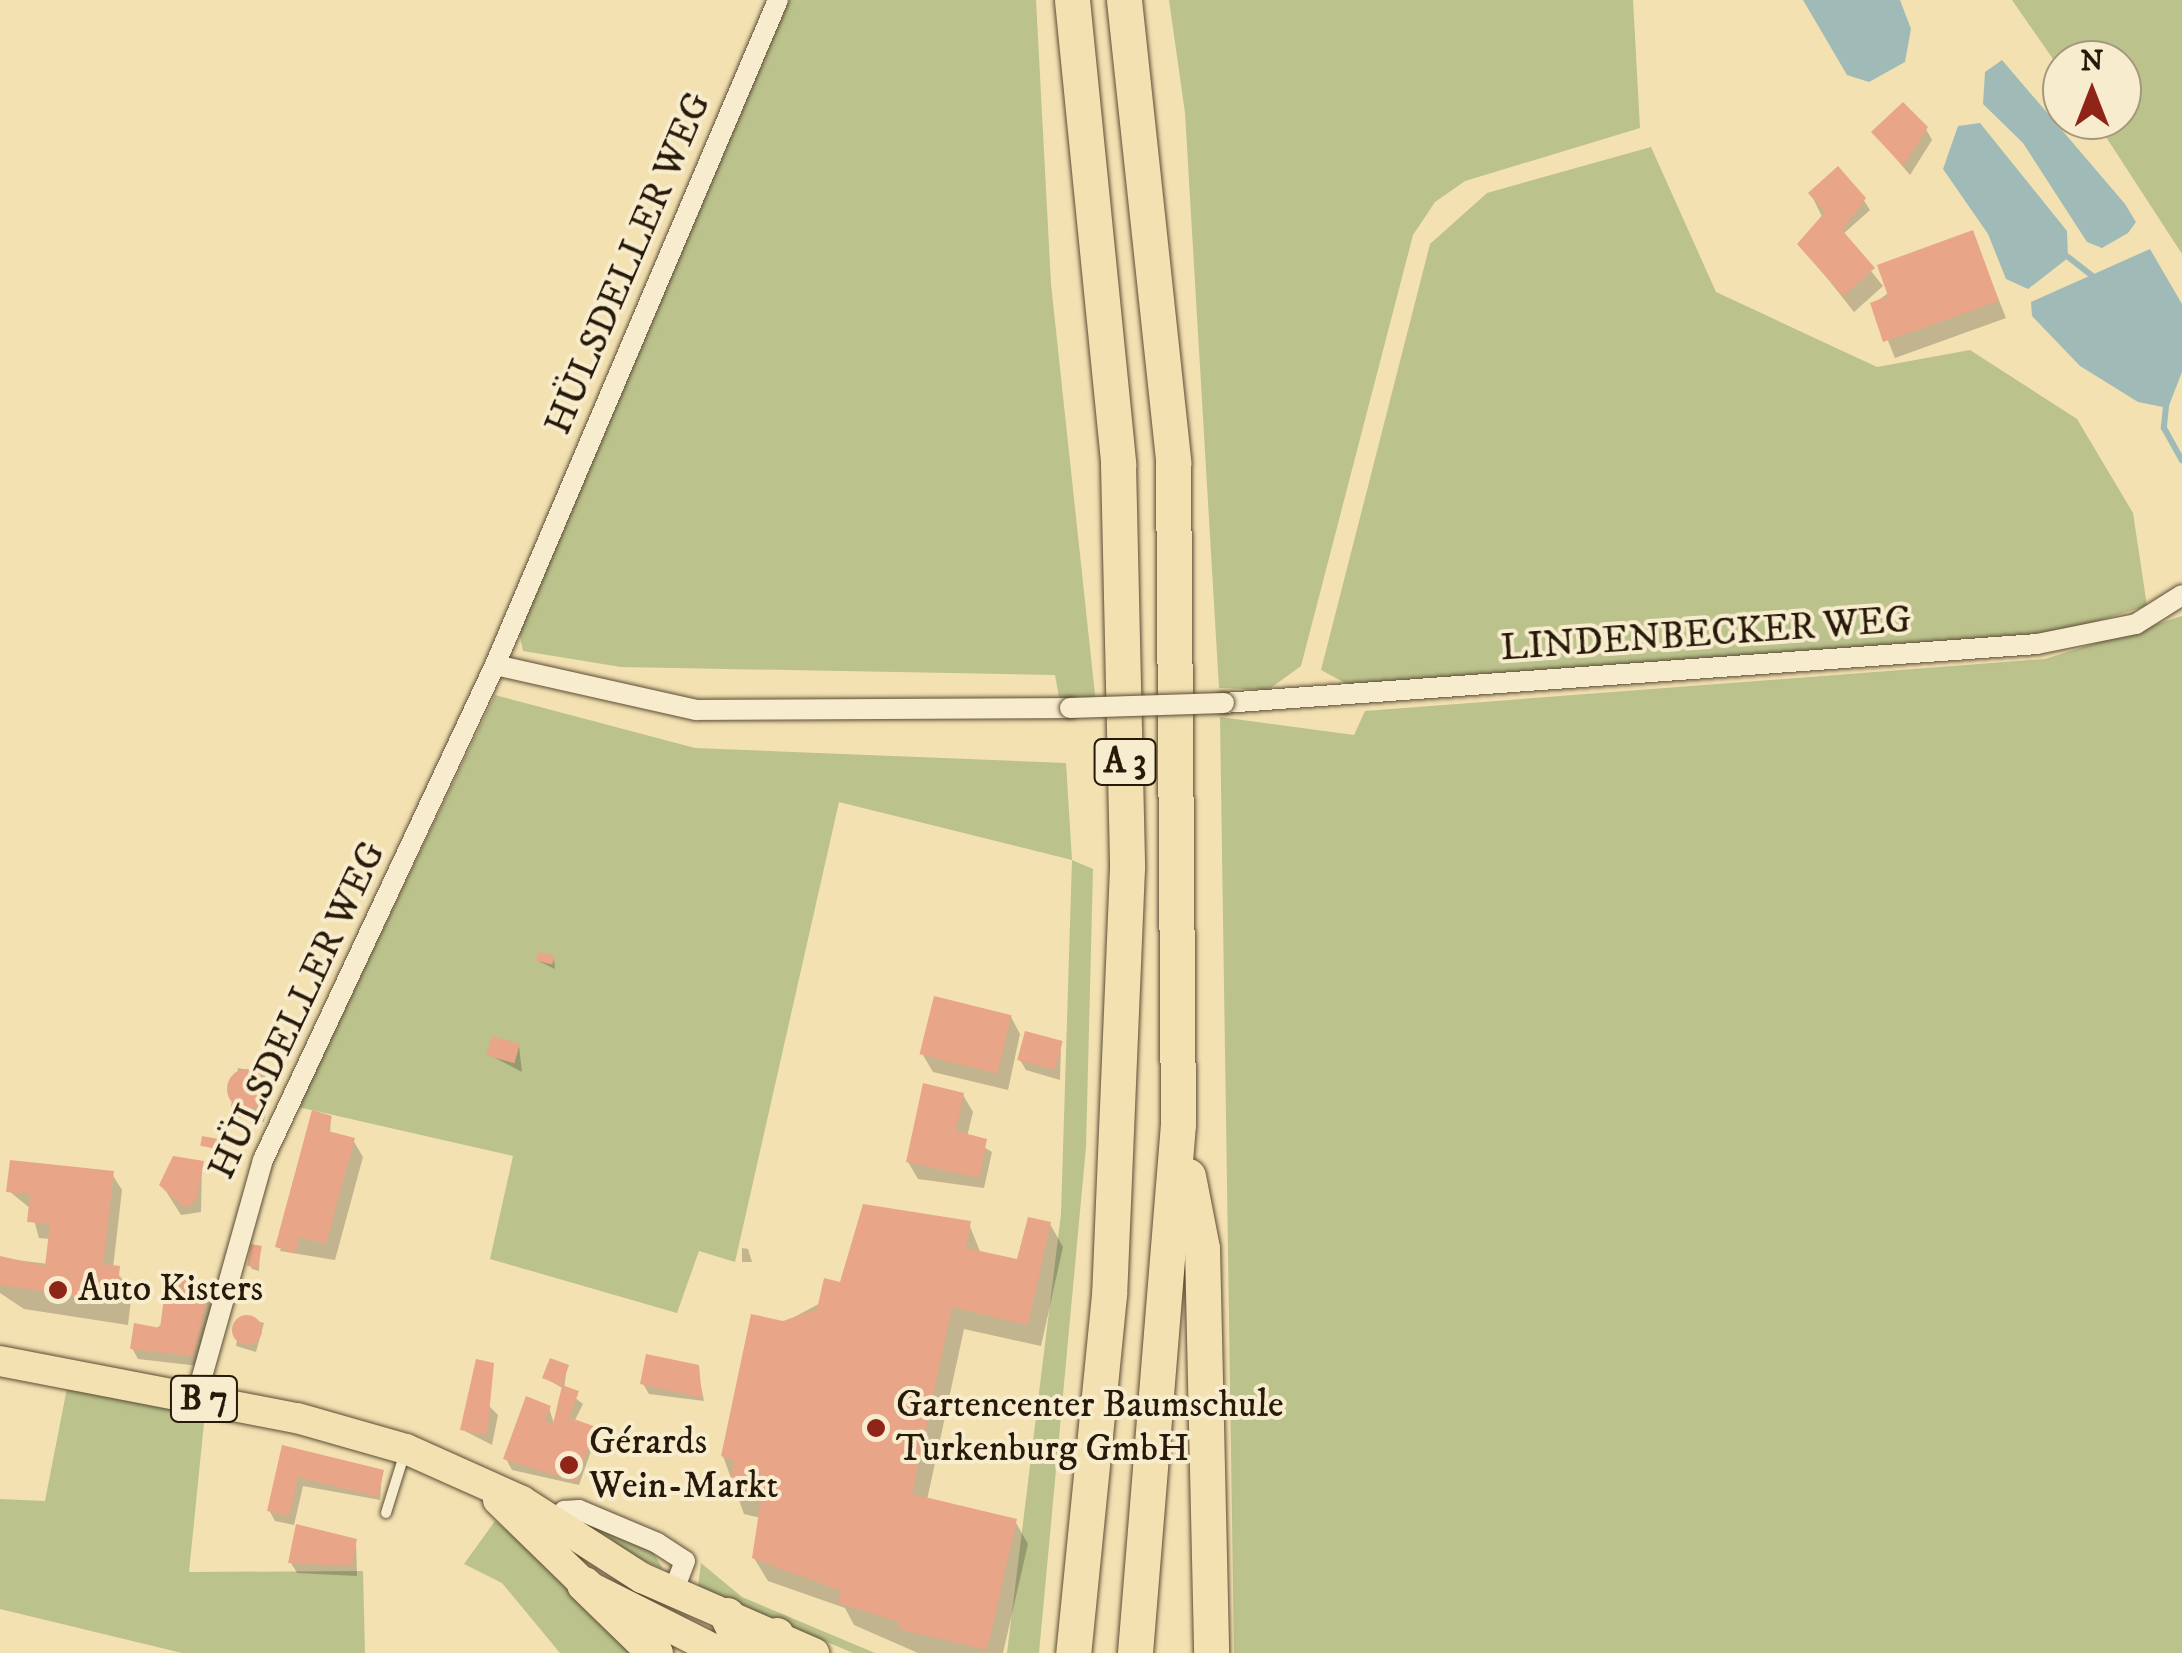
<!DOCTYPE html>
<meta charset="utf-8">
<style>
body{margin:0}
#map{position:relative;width:2182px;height:1653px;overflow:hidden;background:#f3e1b2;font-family:"IM FELL DW Pica",serif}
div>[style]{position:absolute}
.green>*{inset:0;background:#bbc28c}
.water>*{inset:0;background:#a0bbb7}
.shadow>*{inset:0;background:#0003}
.stream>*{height:6px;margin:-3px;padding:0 3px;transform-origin:3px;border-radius:3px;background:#a0bbb7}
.building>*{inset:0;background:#e9a588;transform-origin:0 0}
.round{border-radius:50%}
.roads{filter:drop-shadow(0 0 2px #5b4c34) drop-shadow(0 0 2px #5b4c34)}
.service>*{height:10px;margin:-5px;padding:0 5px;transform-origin:5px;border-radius:5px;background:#f7eccd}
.minor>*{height:20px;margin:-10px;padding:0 10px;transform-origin:10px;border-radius:10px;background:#f7eccd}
.primary>*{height:30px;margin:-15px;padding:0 15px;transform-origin:15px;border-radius:15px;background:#f3e1b2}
.motorway>*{height:35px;margin:-17.5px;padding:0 17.5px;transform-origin:17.5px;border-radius:17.5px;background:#f3e1b2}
.bridges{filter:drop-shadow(0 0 2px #5b4c34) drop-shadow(0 0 2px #5b4c34)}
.minor-bridge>*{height:20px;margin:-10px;padding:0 10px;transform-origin:10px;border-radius:10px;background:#f7eccd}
.dots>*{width:28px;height:28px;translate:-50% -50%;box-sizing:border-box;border:5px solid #f7eccd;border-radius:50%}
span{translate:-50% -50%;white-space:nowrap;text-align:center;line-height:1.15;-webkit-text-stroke:8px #f7eccd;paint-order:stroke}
.shield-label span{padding:2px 8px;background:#f7eccd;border:2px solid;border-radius:8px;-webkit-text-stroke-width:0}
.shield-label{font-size:35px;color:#281a0a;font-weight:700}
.street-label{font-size:38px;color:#281a0a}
.poi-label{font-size:38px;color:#281a0a}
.left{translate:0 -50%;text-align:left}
.north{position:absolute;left:2042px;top:40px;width:100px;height:100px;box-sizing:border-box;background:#f7eccd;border:2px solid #a4987f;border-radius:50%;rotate:0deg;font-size:28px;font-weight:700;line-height:40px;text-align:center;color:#281a0a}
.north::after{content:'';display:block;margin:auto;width:35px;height:45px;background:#8f2418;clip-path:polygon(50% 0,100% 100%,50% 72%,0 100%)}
</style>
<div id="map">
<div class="green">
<i style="clip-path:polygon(788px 0,1036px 0,1051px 284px,1096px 704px,1059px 697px,1055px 675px,621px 667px,523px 651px,519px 631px)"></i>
<i style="clip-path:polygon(1169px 0,1633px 0,1640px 128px,1465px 181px,1435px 202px,1413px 235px,1301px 666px,1268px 690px,1219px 688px,1185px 113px)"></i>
<i style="clip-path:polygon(2012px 0,2182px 0,2182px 254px,2095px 120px,2122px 120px,2122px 60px,2062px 60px,2062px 72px)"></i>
<i style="clip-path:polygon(1651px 147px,1716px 292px,1877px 367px,1970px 350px,2077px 419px,2133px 513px,2147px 606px,2043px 637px,1351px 686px,1321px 670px,1430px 244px,1487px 193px)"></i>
<i style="clip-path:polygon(2182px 616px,2182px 1653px,1234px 1653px,1220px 717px,1354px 735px,1365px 711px,2045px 659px)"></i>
<i style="clip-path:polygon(495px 695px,695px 748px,1066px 763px,1072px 860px,1093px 869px,1086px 1147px,1039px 1653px,1007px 1653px,1061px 1214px,1072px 860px,839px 802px,735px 1262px,699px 1251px,677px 1313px,490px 1259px,513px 1156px,298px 1107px)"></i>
<i style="clip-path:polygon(67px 1388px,205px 1413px,189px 1572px,363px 1571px,365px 1653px,182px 1653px,0 1609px,0 1499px,45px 1501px)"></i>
<i style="clip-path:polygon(495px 1521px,600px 1609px,645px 1653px,560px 1653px,502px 1583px,464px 1564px)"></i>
<i style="clip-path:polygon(595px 1524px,651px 1549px,663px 1569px,626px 1553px)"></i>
<i style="clip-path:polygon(701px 1563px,742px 1597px,875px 1653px,853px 1653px,698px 1587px)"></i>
</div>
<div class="water">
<i style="clip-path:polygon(1803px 0,1900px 0,1911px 29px,1905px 62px,1869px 82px,1847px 75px)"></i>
<i style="clip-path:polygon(2002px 60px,2125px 204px,2136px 222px,2128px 233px,2102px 248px,2087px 242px,2023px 143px,1983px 104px,1985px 72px)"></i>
<i style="clip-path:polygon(1980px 123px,2067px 231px,2068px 258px,2028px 289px,2006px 279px,1988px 234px,1943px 169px,1958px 126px)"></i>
<i style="clip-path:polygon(2150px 249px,2182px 304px,2182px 372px,2168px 408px,2138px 402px,2080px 366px,2032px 316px,2031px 302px)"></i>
</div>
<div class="shadow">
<i style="clip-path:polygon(1926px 129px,1932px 140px,1910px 175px,1874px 133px)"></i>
<i style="clip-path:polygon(1811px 194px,1863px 199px,1870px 210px,1842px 235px,1883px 286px,1854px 312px,1801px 245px,1825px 223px)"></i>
<i style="clip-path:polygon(1972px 233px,2006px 318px,1895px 358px,1873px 304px)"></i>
<i style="clip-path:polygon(554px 959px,555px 969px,538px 961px)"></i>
<i style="clip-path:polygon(1011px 1017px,1020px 1034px,1008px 1090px,933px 1072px,923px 1055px)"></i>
<i style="clip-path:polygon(1061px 1043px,1060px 1080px,1026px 1070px,1020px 1060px)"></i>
<i style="clip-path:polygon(519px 1046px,522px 1072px,490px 1055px)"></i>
<i style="clip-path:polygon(238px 1068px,264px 1073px,270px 1084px,264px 1122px,238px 1117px,231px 1106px)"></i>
<i style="clip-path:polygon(963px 1095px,973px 1112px,967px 1137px,992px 1152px,984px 1188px,918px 1179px,908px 1162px)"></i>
<i style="clip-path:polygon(331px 1118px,330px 1134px,353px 1140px,363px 1157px,335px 1260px,280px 1251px)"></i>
<i style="clip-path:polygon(224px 1142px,225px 1153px,203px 1145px)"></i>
<i style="clip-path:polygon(202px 1163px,201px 1212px,181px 1215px,162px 1185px)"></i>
<i style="clip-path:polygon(112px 1174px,122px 1190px,113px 1268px,132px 1291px,128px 1325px,24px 1309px,0 1293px,0 1258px,48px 1264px,51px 1239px,39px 1238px,31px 1209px,9px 1191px)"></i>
<i style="clip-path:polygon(969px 1224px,981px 1254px,1019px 1262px,1050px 1224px,1063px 1247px,1041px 1346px,964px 1329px,927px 1500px,1015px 1521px,1028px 1544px,1003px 1653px,918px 1653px,854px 1625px,845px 1608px,768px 1581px,754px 1558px,761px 1518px,744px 1514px,723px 1456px,783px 1323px)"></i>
<i style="clip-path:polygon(742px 1248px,748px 1249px,752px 1262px,742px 1262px)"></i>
<i style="clip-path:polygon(260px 1249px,259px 1271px,252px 1269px,249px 1264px)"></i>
<i style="clip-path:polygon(209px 1286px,215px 1297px,199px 1366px,138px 1359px,132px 1348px)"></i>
<i style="clip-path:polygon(241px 1316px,264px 1323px,256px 1352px,236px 1346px)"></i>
<i style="clip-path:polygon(492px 1365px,487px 1404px,498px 1415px,492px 1445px,463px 1430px)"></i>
<i style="clip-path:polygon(567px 1367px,564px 1389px,583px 1404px,574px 1422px,597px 1434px,579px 1485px,512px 1470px,506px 1459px,549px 1408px,555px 1427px,564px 1389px,545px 1378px)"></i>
<i style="clip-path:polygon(697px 1367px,704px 1401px,649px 1394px,643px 1384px)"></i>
<i style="clip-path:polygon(284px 1448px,382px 1472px,380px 1500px,303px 1486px,294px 1525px,275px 1521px,269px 1510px)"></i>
<i style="clip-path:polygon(356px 1541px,357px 1576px,297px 1573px,291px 1563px)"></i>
</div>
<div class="stream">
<i style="left:2063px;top:253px;width:42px;rotate:38.2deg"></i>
<i style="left:2167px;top:397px;width:31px;rotate:96deg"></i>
<i style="left:2164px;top:428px;width:37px;rotate:61deg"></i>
</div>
<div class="building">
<i style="clip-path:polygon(1903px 102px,1928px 127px,1903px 166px,1871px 132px)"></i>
<i style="clip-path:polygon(1838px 166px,1866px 198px,1842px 230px,1875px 268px,1843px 296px,1797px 244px,1825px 212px,1808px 193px)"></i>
<i style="clip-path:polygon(1973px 230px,1999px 301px,1883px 342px,1870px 303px,1888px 296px,1877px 265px)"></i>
<i style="left:538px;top:952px;width:17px;height:9px;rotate:13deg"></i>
<i style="left:934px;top:996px;width:80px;height:60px;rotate:14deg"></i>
<i style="left:1025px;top:1031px;width:39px;height:30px;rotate:15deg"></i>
<i style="left:492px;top:1036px;width:29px;height:20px;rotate:16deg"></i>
<i class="round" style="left:227px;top:1069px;width:40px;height:40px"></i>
<i style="clip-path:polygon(923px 1083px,964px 1093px,956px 1131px,987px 1139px,979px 1178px,906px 1162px)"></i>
<i style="clip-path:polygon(312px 1110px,332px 1116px,328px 1131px,355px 1138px,326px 1244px,299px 1237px,295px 1253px,275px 1247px)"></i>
<i style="left:202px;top:1136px;width:23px;height:10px;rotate:10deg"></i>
<i style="clip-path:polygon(173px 1156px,204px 1161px,196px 1201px,185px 1208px,159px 1185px)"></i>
<i style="clip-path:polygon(10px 1160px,114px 1171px,103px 1264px,120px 1266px,116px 1303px,0 1285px,0 1256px,45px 1266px,50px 1224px,27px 1222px,30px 1194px,6px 1192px)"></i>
<i style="clip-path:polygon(863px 1204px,971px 1221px,966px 1248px,1017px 1259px,1028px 1217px,1051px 1222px,1028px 1325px,952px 1307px,912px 1494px,1017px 1519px,987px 1650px,898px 1629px,899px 1622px,838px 1603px,841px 1591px,752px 1558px,761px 1499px,728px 1492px,734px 1461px,721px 1456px,751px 1314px,783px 1321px,817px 1309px,824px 1278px,840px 1282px)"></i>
<i style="left:251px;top:1244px;width:11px;height:22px;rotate:10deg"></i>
<i style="clip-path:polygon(167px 1275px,211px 1284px,193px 1356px,130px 1349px,134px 1323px,160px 1328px)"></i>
<i class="round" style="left:232px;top:1315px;width:30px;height:30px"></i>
<i style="clip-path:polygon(646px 1354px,699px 1365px,702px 1398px,640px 1384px)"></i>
<i style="clip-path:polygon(550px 1358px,569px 1365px,562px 1385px,579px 1391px,565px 1429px,571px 1418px,596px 1427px,576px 1482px,503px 1459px,526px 1396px,551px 1406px,545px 1421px,553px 1424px,562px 1386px,542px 1378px)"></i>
<i style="clip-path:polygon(476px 1359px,494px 1363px,487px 1435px,460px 1430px)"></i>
<i style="clip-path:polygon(282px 1445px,384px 1470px,378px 1497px,298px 1477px,289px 1516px,267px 1511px)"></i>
<i style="clip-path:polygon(296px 1524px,357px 1539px,352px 1566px,288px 1563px)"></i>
</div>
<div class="roads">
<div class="service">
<i style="left:386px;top:1513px;width:64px;rotate:-72.7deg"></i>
</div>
<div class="minor">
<i style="left:495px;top:665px;width:206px;rotate:12.6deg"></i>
<i style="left:696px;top:710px;width:374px;rotate:-0.3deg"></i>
<i style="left:1224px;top:703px;width:815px;rotate:-4.15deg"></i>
<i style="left:2037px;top:644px;width:101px;rotate:-11.4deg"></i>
<i style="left:2136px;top:624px;width:54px;rotate:-32.2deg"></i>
<i style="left:196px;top:1398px;width:247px;rotate:-74.3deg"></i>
<i style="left:263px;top:1160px;width:547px;rotate:-64.89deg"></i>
<i style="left:495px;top:665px;width:723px;rotate:-66.95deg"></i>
<i style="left:552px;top:1529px;width:22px;rotate:-56deg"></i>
<i style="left:564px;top:1511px;width:15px;rotate:-4deg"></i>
<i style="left:579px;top:1510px;width:85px;rotate:22.9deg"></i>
<i style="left:657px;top:1543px;width:33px;rotate:33deg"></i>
<i style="left:685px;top:1561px;width:33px;rotate:111deg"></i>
</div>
<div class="primary">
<i style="left:0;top:1361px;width:302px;rotate:10.9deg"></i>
<i style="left:297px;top:1418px;width:113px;rotate:15.9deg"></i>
<i style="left:406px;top:1449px;width:127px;rotate:24.1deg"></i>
<i style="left:522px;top:1501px;width:143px;rotate:32.7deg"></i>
<i style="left:642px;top:1578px;width:188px;rotate:23.6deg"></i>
<i style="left:498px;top:1500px;width:120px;rotate:44.3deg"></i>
<i style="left:584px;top:1584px;width:153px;rotate:26.7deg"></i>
</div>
<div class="motorway">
<i style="left:1072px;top:0;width:466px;rotate:84.3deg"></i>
<i style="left:1118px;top:464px;width:404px;rotate:88.7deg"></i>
<i style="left:1127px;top:868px;width:427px;rotate:92.4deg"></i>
<i style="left:1109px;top:1295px;width:360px;rotate:95.7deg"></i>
<i style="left:1124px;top:0;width:465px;rotate:83.9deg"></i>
<i style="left:1173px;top:462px;width:662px;rotate:89.57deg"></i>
<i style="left:1178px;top:1124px;width:531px;rotate:94.65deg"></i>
<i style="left:1188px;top:1176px;width:73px;rotate:79deg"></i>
<i style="left:1202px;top:1248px;width:405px;rotate:88.7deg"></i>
<i style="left:584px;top:1584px;width:99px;rotate:44.2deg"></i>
<i style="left:727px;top:1615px;width:42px;rotate:64.7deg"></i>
<i style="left:734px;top:1653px;width:46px;rotate:-23.2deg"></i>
</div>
</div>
<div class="bridges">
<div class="minor-bridge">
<i style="left:1070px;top:708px;width:154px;rotate:-1.9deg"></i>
</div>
</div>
<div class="dots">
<i style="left:58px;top:1290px;background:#8f2418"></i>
<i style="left:876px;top:1428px;background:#8f2418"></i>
<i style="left:569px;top:1465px;background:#8f2418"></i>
</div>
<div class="shield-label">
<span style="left:1125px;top:762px">A 3</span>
<span style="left:204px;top:1399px">B 7</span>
</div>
<div class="street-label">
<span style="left:629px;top:264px;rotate:-67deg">HÜLSDELLER WEG</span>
<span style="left:1706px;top:635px;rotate:-4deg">LINDENBECKER WEG</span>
<span style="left:298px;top:1011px;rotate:-65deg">HÜLSDELLER WEG</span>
</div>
<div class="poi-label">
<span class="left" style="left:78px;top:1290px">Auto Kisters</span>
<span class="left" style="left:896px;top:1428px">Gartencenter Baumschule<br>Turkenburg GmbH</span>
<span class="left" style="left:589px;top:1465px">Gérards<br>Wein-Markt</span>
</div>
<div class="north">N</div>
</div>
